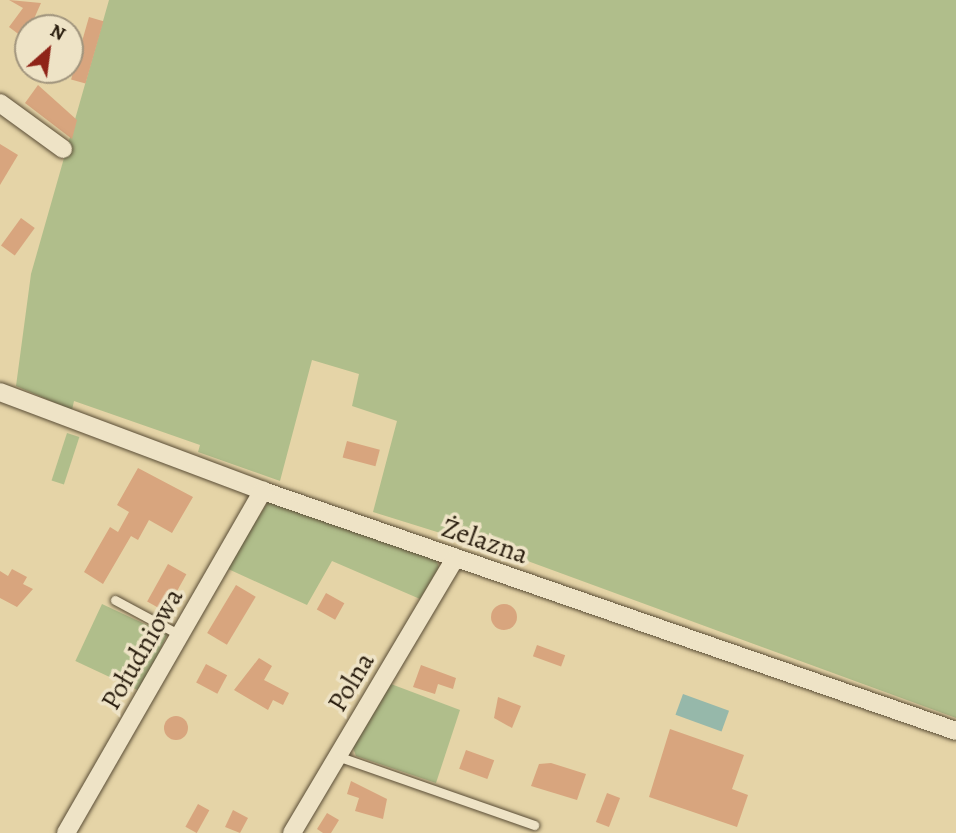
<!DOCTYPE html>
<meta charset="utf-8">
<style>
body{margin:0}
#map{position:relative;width:956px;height:833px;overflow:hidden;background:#e5d4a7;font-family:Alegreya,serif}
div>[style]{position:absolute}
.green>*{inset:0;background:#b0be8b;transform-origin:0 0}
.water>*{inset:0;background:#96b8aa;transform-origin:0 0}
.building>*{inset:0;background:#d8a57e;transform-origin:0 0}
.round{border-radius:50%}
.roads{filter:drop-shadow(0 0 2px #594c35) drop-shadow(0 0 2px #594c35)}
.lane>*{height:9px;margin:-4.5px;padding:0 4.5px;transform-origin:4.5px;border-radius:4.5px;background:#eee3c6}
.street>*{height:18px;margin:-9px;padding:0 9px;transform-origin:9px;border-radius:9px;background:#eee3c6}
span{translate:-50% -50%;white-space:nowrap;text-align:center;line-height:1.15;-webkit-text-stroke:7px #eee3c6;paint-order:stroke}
.street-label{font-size:28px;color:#2a1e0f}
.north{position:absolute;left:14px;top:14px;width:70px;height:70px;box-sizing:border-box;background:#eee3c6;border:2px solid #a0947d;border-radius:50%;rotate:28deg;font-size:19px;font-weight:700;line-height:28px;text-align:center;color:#2a1e0f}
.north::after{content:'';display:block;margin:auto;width:24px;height:32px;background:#8f2418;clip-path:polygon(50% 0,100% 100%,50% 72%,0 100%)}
</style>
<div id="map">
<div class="green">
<i style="clip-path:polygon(109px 0,956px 0,956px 718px,514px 556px,373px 512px,397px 421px,352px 406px,359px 374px,312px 360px,280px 481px,198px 452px,200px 445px,74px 401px,72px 410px,16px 386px,31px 274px)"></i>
<i style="left:67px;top:433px;width:13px;height:50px;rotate:18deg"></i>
<i style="clip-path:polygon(268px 502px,436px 560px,439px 567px,420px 599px,332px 561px,307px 605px,226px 568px)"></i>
<i style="left:102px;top:604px;width:72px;height:63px;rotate:25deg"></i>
<i style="clip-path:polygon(391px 684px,460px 710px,436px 783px,356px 756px,353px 748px)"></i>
</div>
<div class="water">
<i style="left:683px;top:694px;width:49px;height:22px;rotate:20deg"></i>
</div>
<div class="building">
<i style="clip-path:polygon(9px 0,41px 3px,25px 39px,9px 27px,23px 8px)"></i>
<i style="left:89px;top:17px;width:15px;height:65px;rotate:16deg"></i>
<i style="clip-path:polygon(38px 85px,77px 120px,72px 139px,25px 103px)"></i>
<i style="clip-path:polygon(0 144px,18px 155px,0 185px)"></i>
<i style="left:21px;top:218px;width:17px;height:34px;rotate:36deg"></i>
<i style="left:347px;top:441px;width:34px;height:17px;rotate:15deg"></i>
<i style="clip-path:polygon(138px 468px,193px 497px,172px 533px,149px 520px,138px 540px,131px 536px,103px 584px,84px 572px,110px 527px,118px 532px,129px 512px,117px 505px)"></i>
<i style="left:168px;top:564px;width:21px;height:43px;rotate:29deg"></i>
<i style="clip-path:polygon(12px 569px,27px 577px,23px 584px,33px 589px,17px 607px,0 598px,0 571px,8px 576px)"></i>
<i style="left:236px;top:585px;width:23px;height:56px;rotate:31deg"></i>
<i style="left:326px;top:593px;width:21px;height:19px;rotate:29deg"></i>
<i class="round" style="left:491px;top:604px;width:26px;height:26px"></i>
<i style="left:537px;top:645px;width:30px;height:12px;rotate:20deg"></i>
<i style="clip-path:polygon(259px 658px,272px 666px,264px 680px,289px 693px,283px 705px,273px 700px,268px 710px,234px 690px)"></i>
<i style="left:206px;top:664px;width:24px;height:21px;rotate:28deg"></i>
<i style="clip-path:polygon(421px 665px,456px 678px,453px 689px,438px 684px,435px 694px,413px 687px)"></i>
<i style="clip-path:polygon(498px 697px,521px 706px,512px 728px,494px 718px)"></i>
<i class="round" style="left:164px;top:716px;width:24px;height:24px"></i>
<i style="clip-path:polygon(670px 729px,744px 755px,732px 789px,748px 795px,737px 827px,649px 797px)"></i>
<i style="left:466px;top:750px;width:30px;height:20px;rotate:20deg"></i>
<i style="clip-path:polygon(551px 763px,586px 774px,577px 800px,531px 786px,539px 764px)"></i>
<i style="clip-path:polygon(351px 781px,387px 799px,383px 819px,355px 811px,359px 798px,347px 794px)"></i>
<i style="left:607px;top:793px;width:14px;height:31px;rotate:21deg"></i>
<i style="left:198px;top:804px;width:13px;height:26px;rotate:29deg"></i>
<i style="clip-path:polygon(233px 810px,248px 818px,240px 833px,225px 827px)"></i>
<i style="clip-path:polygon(327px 813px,339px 820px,331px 833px,323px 833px,317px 829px)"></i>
</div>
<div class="roads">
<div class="lane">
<i style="left:115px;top:600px;width:74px;rotate:28.3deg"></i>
<i style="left:337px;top:756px;width:209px;rotate:19.3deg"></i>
</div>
<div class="street">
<i style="left:0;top:103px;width:78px;rotate:36.1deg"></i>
<i style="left:0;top:392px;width:281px;rotate:20.6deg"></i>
<i style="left:263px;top:491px;width:733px;rotate:19.1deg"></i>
<i style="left:66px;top:833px;width:395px;rotate:-60.1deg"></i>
<i style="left:292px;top:833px;width:320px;rotate:-59.3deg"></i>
</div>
</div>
<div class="street-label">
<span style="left:485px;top:541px;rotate:19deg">Żelazna</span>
<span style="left:142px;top:649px;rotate:-60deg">Południowa</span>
<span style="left:351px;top:682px;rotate:-59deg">Polna</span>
</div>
<div class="north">N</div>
</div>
